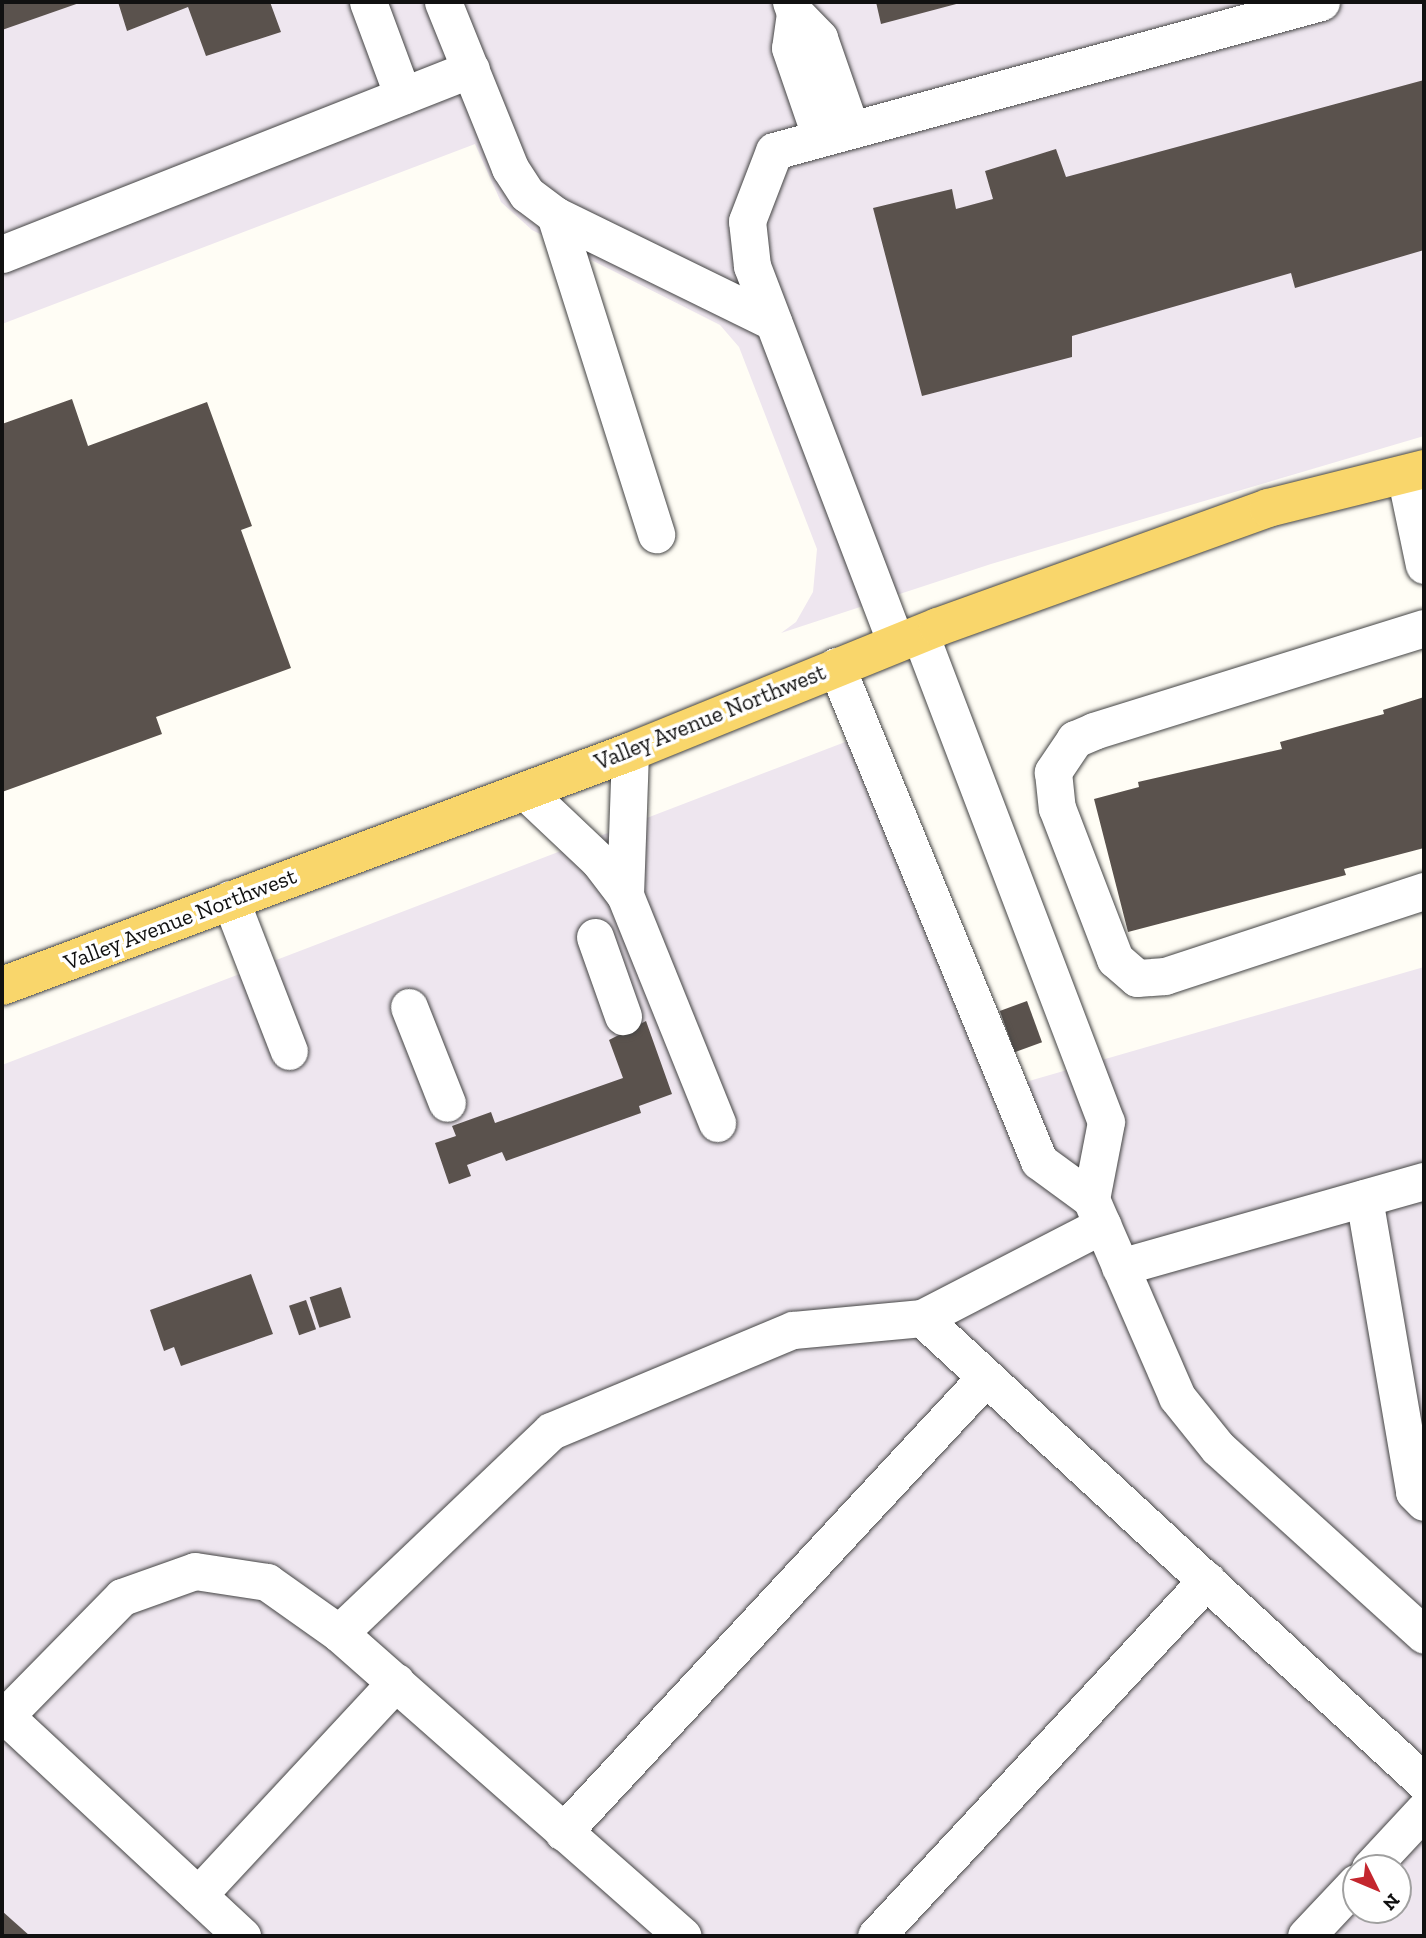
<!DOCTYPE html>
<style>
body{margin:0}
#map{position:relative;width:1426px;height:1938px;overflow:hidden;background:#fffdf5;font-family:"Zilla Slab",serif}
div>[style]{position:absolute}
.industrial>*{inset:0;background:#eee6ef}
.building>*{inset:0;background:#5a524d;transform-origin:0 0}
.roads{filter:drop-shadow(0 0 2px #444) drop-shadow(0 0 2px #444)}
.minor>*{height:37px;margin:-18.5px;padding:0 18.5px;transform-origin:18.5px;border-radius:18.5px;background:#fff}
.major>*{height:38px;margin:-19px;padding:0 19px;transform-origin:19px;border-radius:19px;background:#f9d66b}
span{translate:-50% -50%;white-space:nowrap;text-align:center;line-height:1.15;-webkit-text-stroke:7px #fff;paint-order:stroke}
.street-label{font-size:23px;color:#111}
.frame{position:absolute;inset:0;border:4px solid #111;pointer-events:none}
.north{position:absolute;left:1342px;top:1854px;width:70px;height:70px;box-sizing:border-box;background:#fff;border:2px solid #a0a0a0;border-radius:50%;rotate:133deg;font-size:19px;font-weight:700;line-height:28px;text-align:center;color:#111}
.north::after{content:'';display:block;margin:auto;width:24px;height:32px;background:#c4262e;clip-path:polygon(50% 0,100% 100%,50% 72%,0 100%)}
</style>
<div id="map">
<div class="industrial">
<i style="clip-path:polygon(2px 2px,1424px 2px,1424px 436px,991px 564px,781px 633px,796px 622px,813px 592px,817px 549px,739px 347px,720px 325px,532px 230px,501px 202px,475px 144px,2px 324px)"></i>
<i style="clip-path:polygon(evenodd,853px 739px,998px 1090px,1424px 967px,1424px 1936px,2px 1936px,2px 1065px,853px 739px,1356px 1868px,1398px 1868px,1398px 1910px,1356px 1910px,1356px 1868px)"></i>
</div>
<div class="building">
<i style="clip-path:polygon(2px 2px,82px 2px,2px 30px)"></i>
<i style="clip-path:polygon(118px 2px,270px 2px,281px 32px,206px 56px,188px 7px,127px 31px)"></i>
<i style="clip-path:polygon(876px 2px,960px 2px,960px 3px,881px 24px)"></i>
<i style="clip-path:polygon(1424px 80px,1424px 250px,1295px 288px,1291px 273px,1072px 336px,1072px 357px,922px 396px,873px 208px,952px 189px,956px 209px,993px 199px,985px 171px,1056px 149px,1066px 177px)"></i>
<i style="clip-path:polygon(72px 399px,88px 446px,207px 402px,252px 526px,241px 530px,291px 668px,156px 717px,162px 734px,2px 792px,2px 424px)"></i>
<i style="clip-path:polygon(1424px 697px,1424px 848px,1344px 869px,1346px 875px,1128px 932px,1094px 799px,1139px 787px,1138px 782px,1282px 749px,1280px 742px,1384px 714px,1383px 710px)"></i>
<i style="left:1027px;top:1001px;width:44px;height:29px;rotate:70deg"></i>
<i style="clip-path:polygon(646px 1021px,672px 1094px,639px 1106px,641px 1113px,506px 1161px,502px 1152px,467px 1165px,471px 1176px,449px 1184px,435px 1143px,456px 1136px,452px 1126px,491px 1112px,495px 1123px,623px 1078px,609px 1040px)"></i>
<i style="clip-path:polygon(251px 1274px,273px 1334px,181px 1366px,174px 1347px,164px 1351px,150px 1310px)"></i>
<i style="left:341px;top:1287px;width:32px;height:33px;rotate:72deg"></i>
<i style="left:306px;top:1300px;width:31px;height:18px;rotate:71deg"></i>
<i style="clip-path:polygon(2px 1911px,30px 1936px,2px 1936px)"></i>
</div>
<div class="roads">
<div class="minor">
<i style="left:368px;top:2px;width:100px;rotate:69.6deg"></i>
<i style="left:443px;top:2px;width:179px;rotate:68deg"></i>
<i style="left:510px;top:168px;width:31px;rotate:57deg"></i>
<i style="left:527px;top:194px;width:35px;rotate:37deg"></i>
<i style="left:555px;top:215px;width:243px;rotate:26.1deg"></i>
<i style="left:791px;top:2px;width:12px;rotate:70deg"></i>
<i style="left:795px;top:13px;width:35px;rotate:98deg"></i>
<i style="left:790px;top:48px;width:92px;rotate:71deg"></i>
<i style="left:795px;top:13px;width:35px;rotate:46deg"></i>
<i style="left:819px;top:38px;width:94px;rotate:70.8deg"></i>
<i style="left:555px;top:215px;width:335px;rotate:72.4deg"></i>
<i style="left:2px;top:254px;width:504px;rotate:-21.53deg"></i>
<i style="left:1405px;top:474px;width:93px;rotate:78.2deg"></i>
<i style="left:1424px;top:628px;width:346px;rotate:162.7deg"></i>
<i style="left:1094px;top:731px;width:21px;rotate:157deg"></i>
<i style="left:1075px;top:739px;width:40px;rotate:124deg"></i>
<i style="left:1053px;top:772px;width:36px;rotate:84deg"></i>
<i style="left:1057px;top:808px;width:162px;rotate:69deg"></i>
<i style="left:1115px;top:959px;width:29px;rotate:41deg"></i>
<i style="left:1137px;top:978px;width:28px;rotate:-4deg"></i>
<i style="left:1165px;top:976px;width:273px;rotate:-18.2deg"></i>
<i style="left:920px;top:634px;width:522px;rotate:69.14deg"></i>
<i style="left:1106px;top:1122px;width:78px;rotate:101deg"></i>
<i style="left:896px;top:643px;width:404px;rotate:-110.9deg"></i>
<i style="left:752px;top:266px;width:45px;rotate:-96.3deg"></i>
<i style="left:747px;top:221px;width:75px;rotate:-68.9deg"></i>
<i style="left:774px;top:151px;width:567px;rotate:-15.24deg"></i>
<i style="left:836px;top:666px;width:535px;rotate:67.7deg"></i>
<i style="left:1039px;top:1161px;width:64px;rotate:36.2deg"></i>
<i style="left:1091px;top:1199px;width:216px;rotate:66.5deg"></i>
<i style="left:1177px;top:1397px;width:65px;rotate:51.2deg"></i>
<i style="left:1218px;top:1448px;width:278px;rotate:42.2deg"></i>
<i style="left:525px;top:791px;width:102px;rotate:43.4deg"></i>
<i style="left:599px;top:861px;width:43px;rotate:52.6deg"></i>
<i style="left:625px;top:895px;width:246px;rotate:68deg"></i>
<i style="left:625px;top:895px;width:143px;rotate:-88deg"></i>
<i style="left:230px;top:899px;width:163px;rotate:68.8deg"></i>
<i style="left:595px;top:937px;width:84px;rotate:70.5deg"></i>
<i style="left:409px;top:1007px;width:103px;rotate:68.4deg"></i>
<i style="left:1364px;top:1198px;width:298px;rotate:80.3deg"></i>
<i style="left:1414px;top:1492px;width:14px;rotate:45deg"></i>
<i style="left:1120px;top:1267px;width:316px;rotate:-15.8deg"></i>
<i style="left:922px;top:1318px;width:684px;rotate:42.75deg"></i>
<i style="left:339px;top:1633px;width:293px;rotate:-43.6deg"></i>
<i style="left:551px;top:1431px;width:262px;rotate:-22.7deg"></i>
<i style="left:793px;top:1330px;width:130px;rotate:-5.3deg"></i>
<i style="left:922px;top:1318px;width:203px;rotate:-27.3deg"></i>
<i style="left:2px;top:1713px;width:328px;rotate:42.9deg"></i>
<i style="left:5px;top:1716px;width:167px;rotate:-45.5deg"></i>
<i style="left:122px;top:1597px;width:77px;rotate:-19.6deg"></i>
<i style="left:195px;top:1571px;width:73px;rotate:8.7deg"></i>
<i style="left:267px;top:1582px;width:88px;rotate:35.3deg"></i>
<i style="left:339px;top:1633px;width:458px;rotate:41.4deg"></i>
<i style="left:563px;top:1832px;width:621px;rotate:-47.09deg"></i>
<i style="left:1370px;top:1868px;width:79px;rotate:-47deg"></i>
<i style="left:198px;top:1895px;width:291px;rotate:-47.1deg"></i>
<i style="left:876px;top:1936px;width:486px;rotate:-47.1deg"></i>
<i style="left:1306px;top:1936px;width:73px;rotate:-46.7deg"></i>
</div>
<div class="major">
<i style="left:2px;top:986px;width:670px;rotate:-20.44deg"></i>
<i style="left:630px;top:752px;width:332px;rotate:-22.1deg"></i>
<i style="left:938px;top:627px;width:351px;rotate:-19.8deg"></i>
<i style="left:1268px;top:508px;width:161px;rotate:-14deg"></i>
</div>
</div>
<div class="street-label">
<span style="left:710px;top:717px;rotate:-22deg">Valley Avenue Northwest</span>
<span style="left:180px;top:919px;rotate:-21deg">Valley Avenue Northwest</span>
</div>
<div class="frame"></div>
<div class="north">N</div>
</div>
